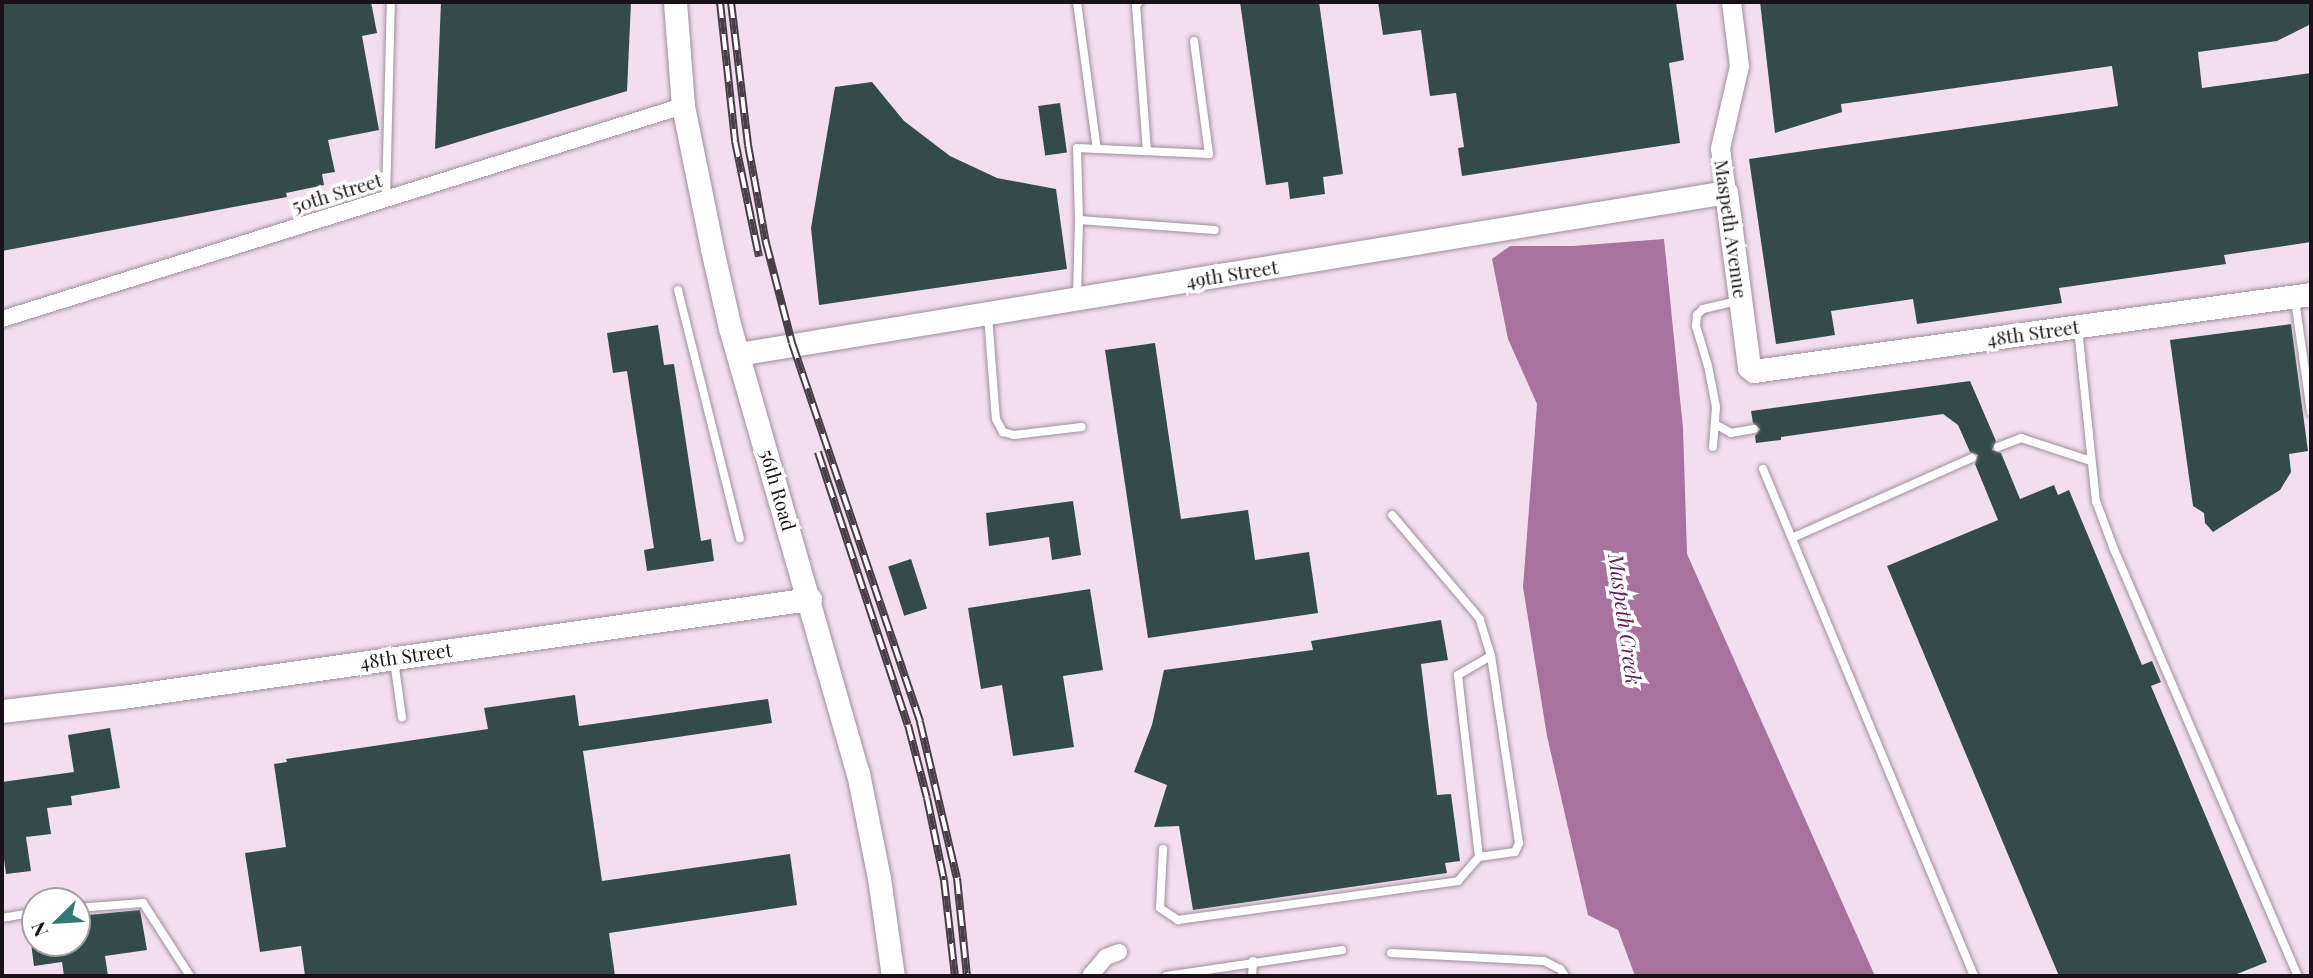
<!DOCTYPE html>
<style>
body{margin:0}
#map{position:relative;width:2313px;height:978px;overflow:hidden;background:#f2deee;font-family:"Playfair Display",serif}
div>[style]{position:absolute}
.water>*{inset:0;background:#a7739e}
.building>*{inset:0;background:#334b49;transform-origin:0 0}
.roads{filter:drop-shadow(0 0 2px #a08e9c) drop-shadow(0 0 2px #a08e9c)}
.service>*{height:8px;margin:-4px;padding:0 4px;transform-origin:4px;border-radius:4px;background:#fff}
.minor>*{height:16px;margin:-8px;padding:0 8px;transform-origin:8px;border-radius:8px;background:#fff}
.tertiary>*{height:19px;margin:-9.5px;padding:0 9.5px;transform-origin:9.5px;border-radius:9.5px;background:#fff}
.secondary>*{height:23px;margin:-11.5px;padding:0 11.5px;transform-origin:11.5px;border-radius:11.5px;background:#fff}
.rail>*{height:8px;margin-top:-4px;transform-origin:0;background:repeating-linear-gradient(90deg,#fff 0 16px,#483e46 0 32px);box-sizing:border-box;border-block:2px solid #483e46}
span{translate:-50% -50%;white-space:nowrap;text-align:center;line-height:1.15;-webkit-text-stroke:7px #fff;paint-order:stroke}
.street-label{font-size:19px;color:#181117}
.water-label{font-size:21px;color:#612159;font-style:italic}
.frame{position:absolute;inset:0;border:4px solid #181117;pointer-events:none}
.north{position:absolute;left:21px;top:887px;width:70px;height:70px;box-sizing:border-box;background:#fff;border:2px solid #a3a0a2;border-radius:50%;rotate:246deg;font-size:19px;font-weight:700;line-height:28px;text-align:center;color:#181117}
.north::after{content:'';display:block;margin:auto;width:24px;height:32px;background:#337a74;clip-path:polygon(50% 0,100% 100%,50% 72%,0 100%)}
</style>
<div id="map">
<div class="water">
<i style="clip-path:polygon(1664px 239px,1683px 428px,1687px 554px,1875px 976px,1635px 976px,1618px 930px,1588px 915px,1547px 736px,1523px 587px,1537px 404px,1508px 339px,1492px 259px,1510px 246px,1573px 246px)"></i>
</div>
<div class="building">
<i style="clip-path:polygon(2px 2px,371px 2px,377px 33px,362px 36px,379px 130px,328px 140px,335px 172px,322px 174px,324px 185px,286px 193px,287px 197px,2px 251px)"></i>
<i style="clip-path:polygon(441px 2px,631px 2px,627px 91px,435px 149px)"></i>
<i style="clip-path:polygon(1240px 2px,1319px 2px,1343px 174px,1323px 177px,1325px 194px,1290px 199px,1288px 182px,1266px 185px)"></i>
<i style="clip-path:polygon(1378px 2px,1676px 2px,1684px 60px,1669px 63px,1680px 143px,1462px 176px,1458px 148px,1464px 147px,1456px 93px,1430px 96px,1421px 30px,1383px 35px)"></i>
<i style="clip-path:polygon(1760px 2px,2311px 4px,2311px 24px,2277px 41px,2198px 52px,2202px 88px,2311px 73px,2311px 242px,2224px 255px,2226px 264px,2059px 288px,2062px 303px,1917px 324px,1913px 299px,1831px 311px,1835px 335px,1776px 344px,1749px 159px,2118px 106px,2112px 66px,1841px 104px,1842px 112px,1775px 133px)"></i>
<i style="clip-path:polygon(872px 82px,904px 121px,950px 156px,997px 178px,1056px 189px,1067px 269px,819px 305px,811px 228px,835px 87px)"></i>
<i style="left:1060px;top:103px;width:50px;height:22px;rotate:82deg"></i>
<i style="clip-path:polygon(2291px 324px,2308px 451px,2289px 454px,2291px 472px,2280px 490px,2213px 532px,2205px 523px,2204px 513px,2193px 506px,2170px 340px)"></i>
<i style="clip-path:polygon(658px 325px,664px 365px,674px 364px,701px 541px,711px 539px,714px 561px,647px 571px,644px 550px,654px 548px,627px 371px,613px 373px,607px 333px)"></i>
<i style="clip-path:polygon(1155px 343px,1181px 519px,1248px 510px,1255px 560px,1309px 552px,1318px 613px,1148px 638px,1105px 350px)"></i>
<i style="clip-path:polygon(1970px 381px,1996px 441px,1992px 450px,2001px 453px,2020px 499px,2054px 485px,2058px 495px,2069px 490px,2142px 665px,2152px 661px,2161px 682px,2151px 686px,2267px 962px,2232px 976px,2059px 976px,1887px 566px,1998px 520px,1975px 464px,1978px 455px,1970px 452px,1958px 425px,1943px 414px,1781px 437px,1781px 440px,1756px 443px,1755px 436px,1760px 429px,1753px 423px,1751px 411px)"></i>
<i style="clip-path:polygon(1073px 501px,1081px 555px,1052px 560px,1049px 537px,989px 546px,986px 513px)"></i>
<i style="left:911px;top:559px;width:52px;height:24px;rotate:72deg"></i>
<i style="clip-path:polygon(1090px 589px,1103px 670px,1063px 676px,1074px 747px,1013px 756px,1002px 685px,981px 689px,968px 608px)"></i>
<i style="clip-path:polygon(1441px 620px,1448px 660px,1421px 664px,1437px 795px,1451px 794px,1460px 861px,1445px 863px,1447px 873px,1193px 910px,1179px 826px,1154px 827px,1167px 785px,1134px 772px,1152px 725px,1164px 670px,1313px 650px,1311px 641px)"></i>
<i style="clip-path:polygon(575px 695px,579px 726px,768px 699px,772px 723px,583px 751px,602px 881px,790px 854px,797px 905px,609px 933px,615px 976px,305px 976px,301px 946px,260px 952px,245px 853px,286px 847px,274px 764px,287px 762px,286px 759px,488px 729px,484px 708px)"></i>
<i style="clip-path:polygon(110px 728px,120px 788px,71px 796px,72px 805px,47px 808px,51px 834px,26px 837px,31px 871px,6px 874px,2px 844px,2px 782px,74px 772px,68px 735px)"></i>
<i style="clip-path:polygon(140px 910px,147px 950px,105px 956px,108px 976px,64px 976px,62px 962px,34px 966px,31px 943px,77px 943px,77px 916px)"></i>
</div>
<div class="roads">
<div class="service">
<i style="left:1077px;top:2px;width:148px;rotate:82.3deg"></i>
<i style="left:1139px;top:2px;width:4px;rotate:135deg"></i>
<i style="left:1136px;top:5px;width:146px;rotate:85.7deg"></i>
<i style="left:386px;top:200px;width:198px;rotate:-88.6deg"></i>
<i style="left:1079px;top:220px;width:72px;rotate:-91.6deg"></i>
<i style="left:1077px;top:148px;width:132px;rotate:2.6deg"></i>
<i style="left:1209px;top:154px;width:114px;rotate:-97.6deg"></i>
<i style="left:678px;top:290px;width:256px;rotate:76deg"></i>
<i style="left:1077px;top:296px;width:76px;rotate:-88.5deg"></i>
<i style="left:1079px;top:220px;width:136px;rotate:4.2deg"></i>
<i style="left:2295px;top:300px;width:113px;rotate:81.9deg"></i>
<i style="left:988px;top:316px;width:103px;rotate:85.6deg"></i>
<i style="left:996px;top:419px;width:15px;rotate:62deg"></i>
<i style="left:1003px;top:432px;width:11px;rotate:15deg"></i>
<i style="left:1014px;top:435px;width:68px;rotate:-6.7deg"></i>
<i style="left:2078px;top:328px;width:174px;rotate:84.1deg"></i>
<i style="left:2096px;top:501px;width:49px;rotate:69.7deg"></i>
<i style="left:2113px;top:547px;width:467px;rotate:66.7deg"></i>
<i style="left:1715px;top:424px;width:18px;rotate:29deg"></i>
<i style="left:1731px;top:433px;width:23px;rotate:-10deg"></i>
<i style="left:1713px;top:447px;width:40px;rotate:-85.7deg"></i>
<i style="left:1716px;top:407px;width:42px;rotate:-101deg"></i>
<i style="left:1708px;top:366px;width:42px;rotate:-106.7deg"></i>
<i style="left:1696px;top:326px;width:11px;rotate:-85deg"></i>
<i style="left:1697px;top:315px;width:8px;rotate:-45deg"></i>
<i style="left:1703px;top:309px;width:36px;rotate:-13deg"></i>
<i style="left:1998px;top:447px;width:25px;rotate:-21deg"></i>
<i style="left:2021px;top:438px;width:74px;rotate:18.2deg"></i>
<i style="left:1763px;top:469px;width:549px;rotate:67.4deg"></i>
<i style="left:1792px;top:538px;width:197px;rotate:-24deg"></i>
<i style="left:394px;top:661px;width:57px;rotate:81.9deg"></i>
<i style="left:1163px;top:849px;width:59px;rotate:92.9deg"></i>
<i style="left:1160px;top:908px;width:22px;rotate:34deg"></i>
<i style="left:1178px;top:920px;width:283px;rotate:-7.9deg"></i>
<i style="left:1458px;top:881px;width:32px;rotate:-49deg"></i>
<i style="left:1479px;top:857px;width:36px;rotate:-8deg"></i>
<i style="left:1515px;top:852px;width:10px;rotate:-66deg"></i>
<i style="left:1519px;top:843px;width:189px;rotate:-98.5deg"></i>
<i style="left:1491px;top:656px;width:39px;rotate:-107deg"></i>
<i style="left:1480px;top:619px;width:136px;rotate:-130.2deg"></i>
<i style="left:1479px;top:857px;width:183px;rotate:-96.6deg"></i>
<i style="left:1458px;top:675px;width:38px;rotate:-30deg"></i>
<i style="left:77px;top:908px;width:66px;rotate:-4.3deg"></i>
<i style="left:143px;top:903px;width:87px;rotate:57.2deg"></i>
<i style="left:2px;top:918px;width:34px;rotate:-10deg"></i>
<i style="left:1391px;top:953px;width:153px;rotate:3deg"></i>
<i style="left:1544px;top:961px;width:18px;rotate:27deg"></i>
<i style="left:1560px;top:969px;width:9px;rotate:54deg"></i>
<i style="left:1166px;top:976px;width:178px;rotate:-8.4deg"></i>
<i style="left:1252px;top:976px;width:15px;rotate:-86deg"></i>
</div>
<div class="minor">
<i style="left:2px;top:319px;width:714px;rotate:-17.37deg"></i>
<i style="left:1090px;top:976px;width:25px;rotate:-50deg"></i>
<i style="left:1106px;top:957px;width:14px;rotate:-21deg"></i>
</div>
<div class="tertiary">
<i style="left:1726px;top:192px;width:44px;rotate:-97.8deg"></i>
<i style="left:1720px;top:148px;width:84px;rotate:-77deg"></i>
<i style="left:1739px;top:66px;width:64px;rotate:-97.1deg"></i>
</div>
<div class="secondary">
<i style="left:675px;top:2px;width:104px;rotate:85.6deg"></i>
<i style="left:683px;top:106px;width:146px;rotate:78.5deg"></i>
<i style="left:712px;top:249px;width:81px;rotate:77.2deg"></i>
<i style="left:730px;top:328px;width:463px;rotate:74deg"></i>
<i style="left:858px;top:773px;width:107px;rotate:78.7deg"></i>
<i style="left:879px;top:878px;width:99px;rotate:81.9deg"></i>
<i style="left:738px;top:354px;width:1001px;rotate:-9.31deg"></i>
<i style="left:1726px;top:192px;width:177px;rotate:82.5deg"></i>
<i style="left:1749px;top:367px;width:6px;rotate:39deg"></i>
<i style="left:1754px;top:371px;width:562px;rotate:-7.87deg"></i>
<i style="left:2px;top:711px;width:121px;rotate:-6.7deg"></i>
<i style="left:122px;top:697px;width:695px;rotate:-8.11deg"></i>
</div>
</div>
<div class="rail">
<i style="left:720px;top:2px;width:140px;rotate:83.8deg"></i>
<i style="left:735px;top:141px;width:118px;rotate:78.3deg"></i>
<i style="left:731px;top:2px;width:144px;rotate:83.2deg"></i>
<i style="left:748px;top:145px;width:100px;rotate:79.6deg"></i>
<i style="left:766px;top:243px;width:103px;rotate:75.4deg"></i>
<i style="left:792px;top:343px;width:400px;rotate:71.3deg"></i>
<i style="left:920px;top:722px;width:160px;rotate:76.7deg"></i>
<i style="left:957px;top:878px;width:99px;rotate:84.2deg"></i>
<i style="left:818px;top:452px;width:287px;rotate:71.8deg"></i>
<i style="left:908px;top:725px;width:75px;rotate:75.4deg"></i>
<i style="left:927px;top:798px;width:84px;rotate:78.3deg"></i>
<i style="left:944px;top:880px;width:97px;rotate:83.5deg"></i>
</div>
<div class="street-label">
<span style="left:337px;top:193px;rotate:-17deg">50th Street</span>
<span style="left:1731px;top:229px;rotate:82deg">Maspeth Avenue</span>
<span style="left:1232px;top:274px;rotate:-9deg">49th Street</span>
<span style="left:2033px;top:333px;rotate:-8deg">48th Street</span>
<span style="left:778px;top:490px;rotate:74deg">56th Road</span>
<span style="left:406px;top:656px;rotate:-8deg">48th Street</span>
</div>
<div class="water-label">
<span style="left:1626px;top:619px;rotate:82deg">Maspeth Creek</span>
</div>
<div class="frame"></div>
<div class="north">N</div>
</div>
